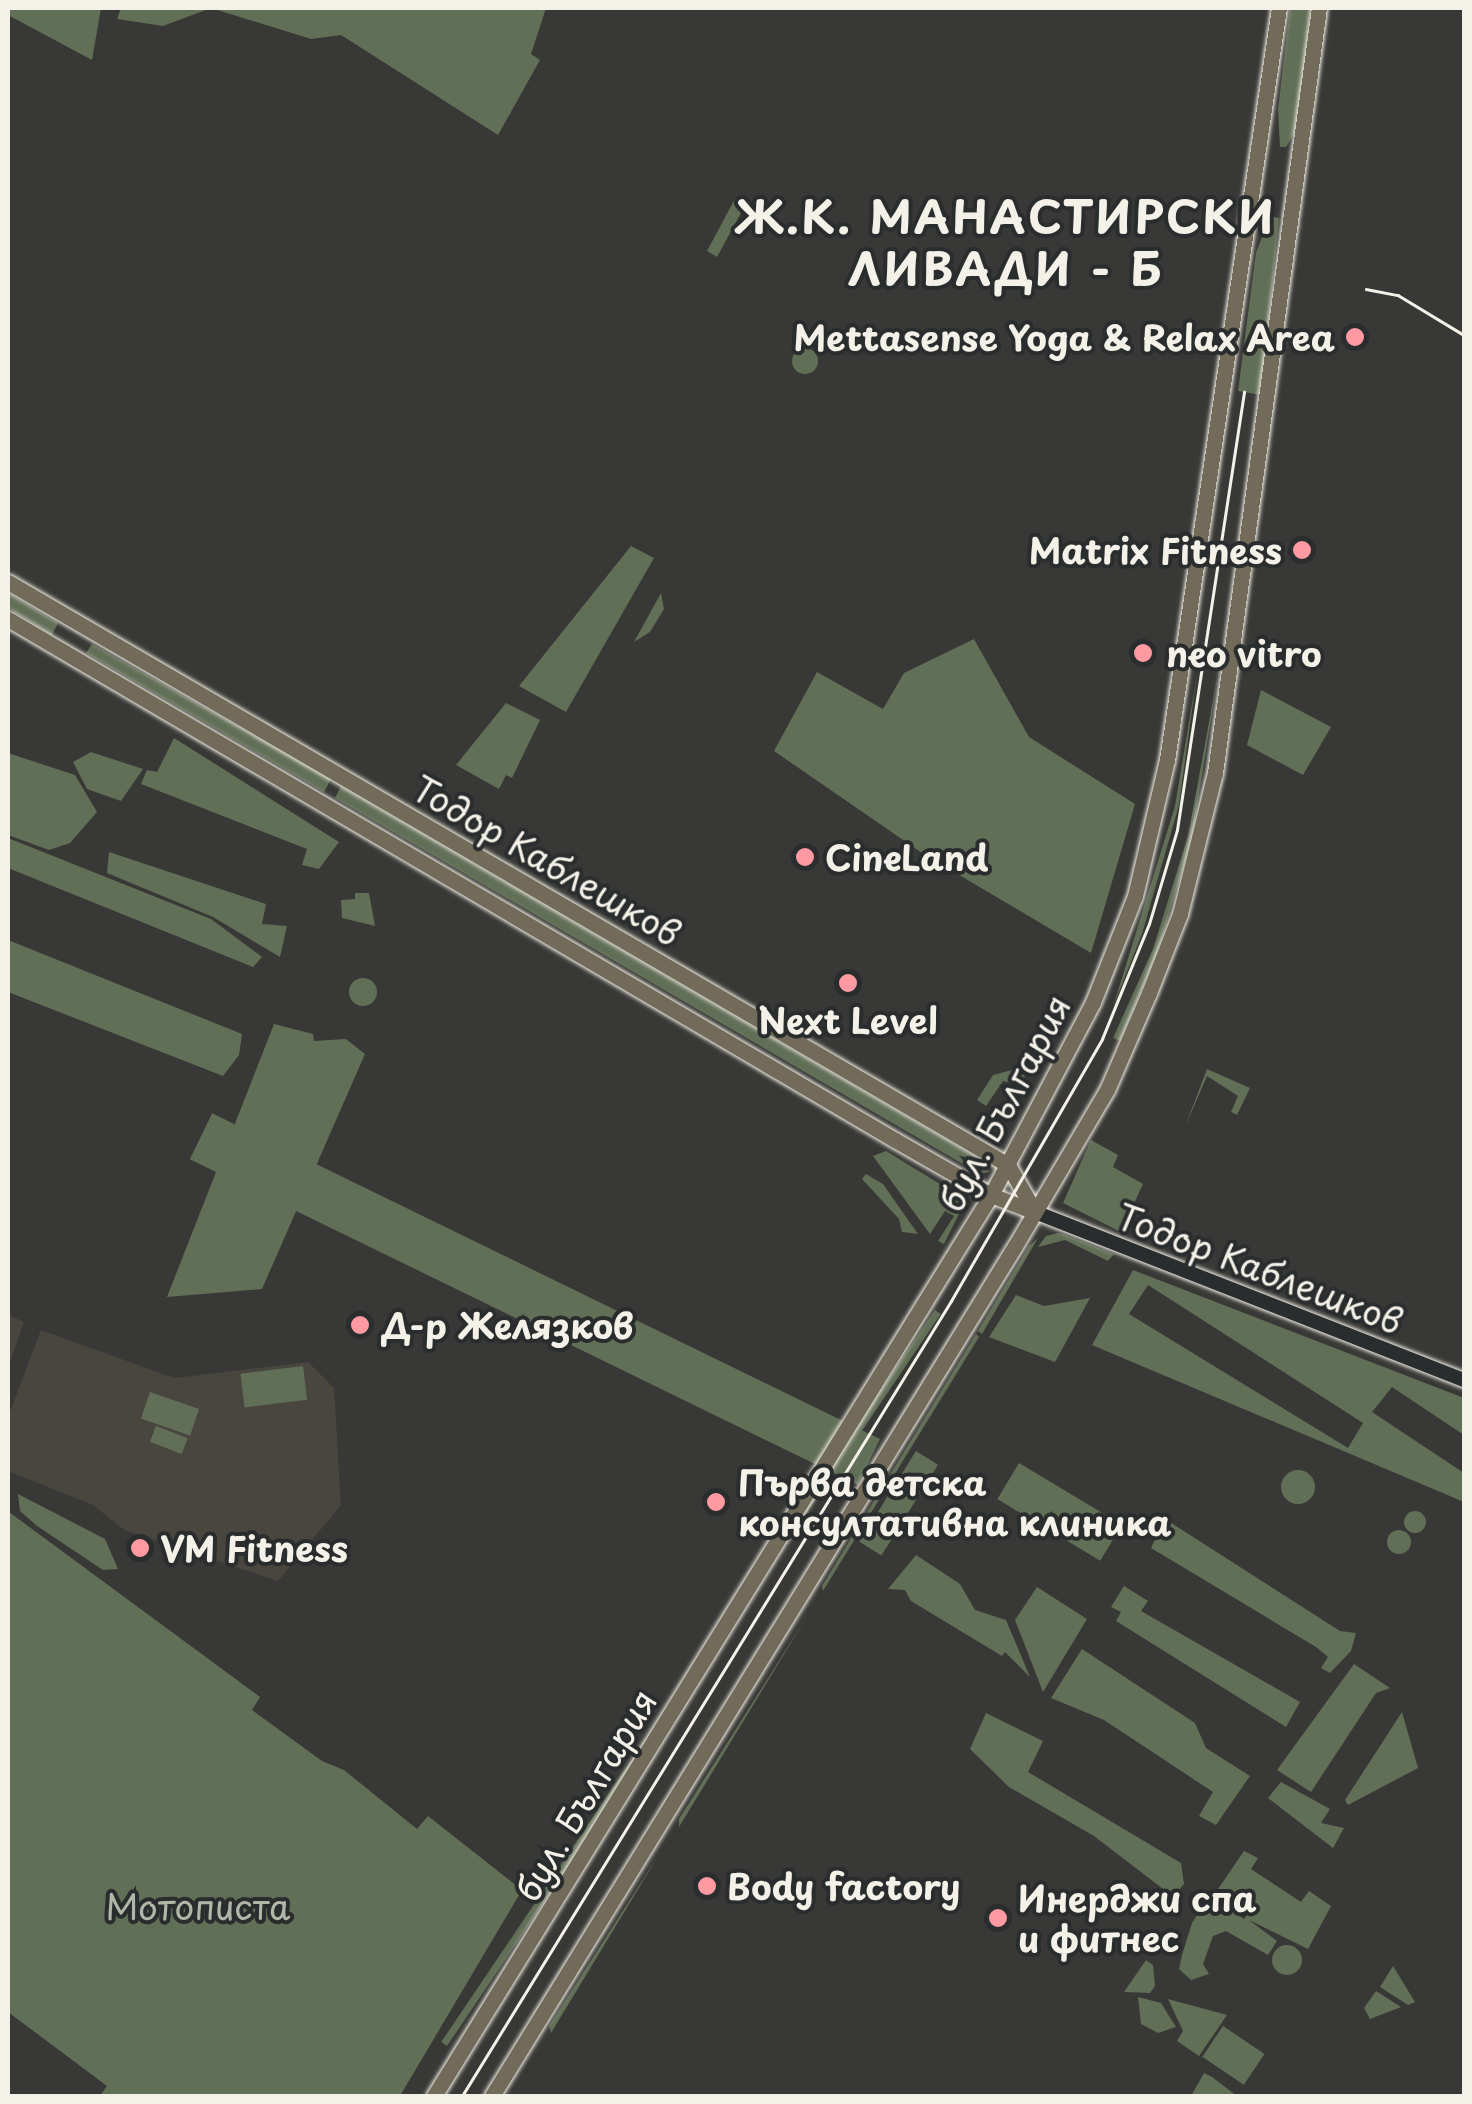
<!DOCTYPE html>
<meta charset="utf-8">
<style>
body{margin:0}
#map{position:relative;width:1472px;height:2104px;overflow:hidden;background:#383836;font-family:"Playpen Sans",sans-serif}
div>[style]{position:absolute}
.built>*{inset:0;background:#494640}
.green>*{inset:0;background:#626f57;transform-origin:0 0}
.round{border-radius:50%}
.roads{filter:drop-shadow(0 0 2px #f4f1e8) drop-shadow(0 0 2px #f4f1e8)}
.secondary>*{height:14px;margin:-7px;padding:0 7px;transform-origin:7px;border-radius:7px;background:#2a2d2e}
.primary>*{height:15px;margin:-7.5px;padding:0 7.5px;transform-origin:7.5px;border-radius:7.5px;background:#736b5a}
.tram>*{height:2.5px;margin:-1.25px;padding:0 1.25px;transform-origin:1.25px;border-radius:1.25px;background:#f4f1e8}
.dots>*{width:28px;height:28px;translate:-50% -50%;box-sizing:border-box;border:5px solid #2a2d2e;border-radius:50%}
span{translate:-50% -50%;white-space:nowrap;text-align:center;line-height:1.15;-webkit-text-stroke:8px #2a2d2e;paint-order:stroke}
.poi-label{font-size:35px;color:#f4f1e8;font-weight:700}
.right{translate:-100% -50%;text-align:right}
.left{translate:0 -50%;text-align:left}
.street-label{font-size:35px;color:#f4f1e8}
.park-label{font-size:35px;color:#b2b6a7}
.district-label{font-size:45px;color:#f4f1e8;font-weight:700;letter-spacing:2.5px}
.frame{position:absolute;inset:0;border:10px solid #f4f1e8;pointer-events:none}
</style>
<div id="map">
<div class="built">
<i style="clip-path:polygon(8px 1315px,24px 1322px,8px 1367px)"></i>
<i style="clip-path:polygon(41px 1330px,174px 1378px,308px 1362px,334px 1388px,341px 1505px,278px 1581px,124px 1530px,93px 1505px,8px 1471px,8px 1417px)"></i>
</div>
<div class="green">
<i style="clip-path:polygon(8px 8px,101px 8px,92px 60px,8px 15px)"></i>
<i style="clip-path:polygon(121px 8px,211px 8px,163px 26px,117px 19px)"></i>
<i style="clip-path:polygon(211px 8px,546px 8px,531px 54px,540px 60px,498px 135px,341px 35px,311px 39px)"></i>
<i style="clip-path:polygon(1290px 8px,1311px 8px,1296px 130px,1286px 147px,1280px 147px,1278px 110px)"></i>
<i style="clip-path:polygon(736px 197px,743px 209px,717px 257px,707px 251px)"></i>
<i style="clip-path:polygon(1270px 216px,1279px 218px,1278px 228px,1261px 395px,1238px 391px,1256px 253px)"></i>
<i class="round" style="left:792px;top:348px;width:26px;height:26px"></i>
<i style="clip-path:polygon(631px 546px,654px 558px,566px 712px,519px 686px)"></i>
<i style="clip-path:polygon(8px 593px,58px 623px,52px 635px,8px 608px)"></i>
<i style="clip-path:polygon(661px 593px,664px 609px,650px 632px,634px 642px)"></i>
<i style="clip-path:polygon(974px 639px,1029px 737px,1135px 804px,1091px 953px,922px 853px,774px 751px,817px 672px,883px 709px,904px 673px)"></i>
<i style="clip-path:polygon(92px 644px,331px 779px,324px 792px,86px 653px)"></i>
<i style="clip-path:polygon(1197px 674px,1179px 805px,1142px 934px,1113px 1007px,1175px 806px)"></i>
<i style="clip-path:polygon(1218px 674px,1192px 838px,1158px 950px,1120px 1041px,1113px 1038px,1153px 949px,1188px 836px)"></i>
<i style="clip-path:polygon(1261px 690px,1331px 727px,1303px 775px,1247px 745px)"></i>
<i style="clip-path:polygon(506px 703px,540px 720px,512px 778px,506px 775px,499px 789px,456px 765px)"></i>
<i style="clip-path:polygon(174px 738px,339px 842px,319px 869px,302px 865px,307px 849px,141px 784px,147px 770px,157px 772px)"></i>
<i style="clip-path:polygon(91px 752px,143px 769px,121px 801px,87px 789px,73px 762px)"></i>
<i style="clip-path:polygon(8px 753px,75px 775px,97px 812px,70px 843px,49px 850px,8px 835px)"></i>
<i style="clip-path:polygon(341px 786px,987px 1163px,989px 1172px,980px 1174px,335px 798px)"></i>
<i style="clip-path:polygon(8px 838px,211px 919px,262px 957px,253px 967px,8px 868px)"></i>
<i style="clip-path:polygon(109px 852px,266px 904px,262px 924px,287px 926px,280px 957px,213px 917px,107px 873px)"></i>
<i style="clip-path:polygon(355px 893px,369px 893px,375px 926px,342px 918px,341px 900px,355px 899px)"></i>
<i style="clip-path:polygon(8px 940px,242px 1034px,239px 1055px,223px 1076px,8px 992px)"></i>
<i class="round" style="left:349px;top:978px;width:28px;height:28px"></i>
<i style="clip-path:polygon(274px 1024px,313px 1034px,314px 1041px,346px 1039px,365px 1054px,262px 1289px,167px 1297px)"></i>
<i style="clip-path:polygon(1207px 1069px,1250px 1088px,1237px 1115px,1231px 1112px,1238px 1096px,1207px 1076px,1185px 1127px)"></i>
<i style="clip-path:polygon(1012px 1070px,1025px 1076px,1021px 1085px,1003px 1081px,986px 1106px,977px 1100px,993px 1075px)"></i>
<i style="clip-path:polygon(1091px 1140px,1118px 1155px,1113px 1167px,1143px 1184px,1121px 1232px,1063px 1203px)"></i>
<i style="clip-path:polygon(886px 1151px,966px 1200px,944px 1244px,938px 1241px,954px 1216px,945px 1211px,930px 1234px,873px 1156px)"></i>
<i style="clip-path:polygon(866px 1174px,883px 1184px,918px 1234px,902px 1232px,899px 1219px,862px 1179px)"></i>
<i style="clip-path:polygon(1058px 1233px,1063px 1234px,1114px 1254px,1108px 1261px,1065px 1240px,1038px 1247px,1046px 1236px)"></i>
<i style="clip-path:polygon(1038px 1238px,982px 1334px,978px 1331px,1029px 1246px)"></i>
<i style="clip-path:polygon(evenodd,1133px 1270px,1464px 1398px,1464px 1435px,1392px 1387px,1372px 1412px,1464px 1473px,1464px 1502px,1092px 1345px,1133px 1270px,1148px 1285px,1363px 1423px,1348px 1448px,1129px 1314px,1148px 1285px)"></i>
<i style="clip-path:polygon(1016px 1295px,1044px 1306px,1090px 1298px,1055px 1362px,989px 1337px)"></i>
<i style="left:935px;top:1310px;width:7px;height:883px;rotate:34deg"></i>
<i style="clip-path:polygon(976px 1334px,979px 1337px,823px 1591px,822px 1586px)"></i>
<i style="left:303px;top:1366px;width:34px;height:63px;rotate:83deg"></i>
<i style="left:150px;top:1392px;width:52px;height:28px;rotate:19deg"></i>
<i style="left:156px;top:1426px;width:34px;height:17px;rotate:21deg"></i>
<i style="left:880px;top:1439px;width:51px;height:743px;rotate:116deg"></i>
<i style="left:916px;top:1451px;width:26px;height:107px;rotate:32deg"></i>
<i style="left:1019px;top:1463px;width:120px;height:42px;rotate:31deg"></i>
<i class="round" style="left:1281px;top:1470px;width:34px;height:34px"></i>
<i style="clip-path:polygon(18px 1494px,105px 1539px,118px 1569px,103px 1570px,37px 1526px,20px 1511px)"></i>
<i class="round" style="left:1404px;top:1511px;width:22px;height:22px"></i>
<i style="clip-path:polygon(9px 1512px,260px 1697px,252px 1710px,322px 1761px,344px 1770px,417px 1829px,428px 1816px,522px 1890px,400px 2096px,100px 2096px,107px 2086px,8px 2012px)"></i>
<i style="clip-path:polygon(1165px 1519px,1340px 1631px,1356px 1633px,1351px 1651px,1330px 1673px,1321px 1668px,1328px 1657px,1316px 1647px,1151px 1548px)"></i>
<i class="round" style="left:1387px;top:1530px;width:24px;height:24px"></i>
<i style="clip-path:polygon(916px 1555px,960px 1584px,975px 1610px,1006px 1620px,1030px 1677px,1005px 1652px,1002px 1656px,911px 1601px,905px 1590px,888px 1589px)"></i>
<i style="clip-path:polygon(1124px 1586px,1148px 1601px,1141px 1611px,1300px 1702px,1286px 1727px,1116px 1621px,1121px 1612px,1111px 1607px)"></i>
<i style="clip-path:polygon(1037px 1587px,1087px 1619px,1043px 1692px,1015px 1620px)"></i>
<i style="clip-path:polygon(808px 1615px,679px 1827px,679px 1819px)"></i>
<i style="clip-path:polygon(1082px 1649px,1195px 1723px,1206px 1748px,1250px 1776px,1216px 1825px,1199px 1816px,1213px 1792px,1104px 1720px,1051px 1698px)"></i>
<i style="clip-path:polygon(1354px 1664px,1390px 1688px,1376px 1693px,1311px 1792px,1277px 1770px)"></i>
<i style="clip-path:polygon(1402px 1712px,1418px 1768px,1348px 1805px,1345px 1800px)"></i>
<i style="clip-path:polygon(986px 1713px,1043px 1741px,1028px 1772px,1181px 1863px,1184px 1884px,1177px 1892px,1167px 1892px,1094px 1836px,1009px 1787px,970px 1749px)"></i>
<i style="clip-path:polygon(1281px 1782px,1330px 1809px,1321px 1823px,1344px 1828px,1333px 1848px,1268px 1798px)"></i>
<i style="clip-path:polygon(1244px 1851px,1258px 1858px,1251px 1869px,1301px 1902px,1309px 1891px,1331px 1906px,1308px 1949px,1249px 1920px,1277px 1941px,1268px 1955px,1226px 1931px,1213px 1936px,1203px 1964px,1209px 1974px,1191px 1980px,1179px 1969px,1182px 1955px,1192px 1923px,1210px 1896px,1244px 1919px,1251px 1910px,1216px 1892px)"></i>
<i style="clip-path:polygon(660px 1853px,551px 2033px,549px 2026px)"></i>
<i class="round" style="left:1272px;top:1945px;width:30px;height:30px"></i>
<i style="clip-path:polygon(1146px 1960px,1153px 1965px,1155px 1986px,1150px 1993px,1124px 1992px)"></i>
<i style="clip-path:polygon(1393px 1966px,1415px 2002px,1408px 2005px,1380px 1987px)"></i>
<i style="clip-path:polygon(1376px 1991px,1401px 2007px,1370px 2019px,1364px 2008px)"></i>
<i style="clip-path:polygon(1138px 1997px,1161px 2003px,1176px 2027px,1158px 2033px,1141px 2024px)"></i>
<i style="clip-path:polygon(1168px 1999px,1227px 2015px,1199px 2056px,1177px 2041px,1183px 2031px)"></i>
<i style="left:1223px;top:2026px;width:50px;height:37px;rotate:34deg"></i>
<i style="clip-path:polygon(1204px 2073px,1212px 2077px,1237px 2096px,1191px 2096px)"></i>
</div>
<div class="roads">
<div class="secondary">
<i style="left:1035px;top:1212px;width:461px;rotate:21.4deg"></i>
</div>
<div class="primary">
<i style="left:8px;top:582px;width:1158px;rotate:30.24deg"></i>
<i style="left:1008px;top:1165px;width:54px;rotate:60.1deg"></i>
<i style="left:8px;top:619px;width:1029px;rotate:30.43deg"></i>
<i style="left:895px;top:1140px;width:111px;rotate:29.8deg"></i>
<i style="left:991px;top:1195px;width:47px;rotate:21.1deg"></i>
<i style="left:434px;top:2096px;width:1059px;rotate:-58.28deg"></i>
<i style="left:991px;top:1195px;width:218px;rotate:-62.1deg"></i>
<i style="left:1093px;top:1002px;width:114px;rotate:-68.4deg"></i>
<i style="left:1135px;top:896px;width:140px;rotate:-76.8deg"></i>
<i style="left:1167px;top:760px;width:760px;rotate:-81.53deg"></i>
<i style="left:492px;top:2096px;width:998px;rotate:-58.4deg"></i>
<i style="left:1015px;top:1246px;width:181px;rotate:-59.5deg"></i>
<i style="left:1107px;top:1090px;width:106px;rotate:-66.6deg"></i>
<i style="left:1149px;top:993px;width:85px;rotate:-68.6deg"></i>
<i style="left:1180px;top:914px;width:145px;rotate:-76.1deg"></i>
<i style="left:1215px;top:773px;width:772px;rotate:-82.26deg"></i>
</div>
</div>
<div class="tram">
<i style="left:1366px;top:289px;width:33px;rotate:11deg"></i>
<i style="left:1398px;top:295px;width:77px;rotate:31.2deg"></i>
<i style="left:462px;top:2096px;width:933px;rotate:-58.4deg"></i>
<i style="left:951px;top:1301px;width:302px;rotate:-60deg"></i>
<i style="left:1102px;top:1039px;width:124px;rotate:-67.8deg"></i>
<i style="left:1149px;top:924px;width:98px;rotate:-73.4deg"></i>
<i style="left:1177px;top:830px;width:443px;rotate:-81.3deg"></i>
</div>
<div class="dots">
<i style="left:1355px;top:337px;background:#ff9aa2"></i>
<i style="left:1302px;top:550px;background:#ff9aa2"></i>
<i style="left:1143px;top:653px;background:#ff9aa2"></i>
<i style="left:805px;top:857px;background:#ff9aa2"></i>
<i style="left:848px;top:983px;background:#ff9aa2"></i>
<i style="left:360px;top:1325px;background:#ff9aa2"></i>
<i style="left:716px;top:1502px;background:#ff9aa2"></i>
<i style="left:140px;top:1548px;background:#ff9aa2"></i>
<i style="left:707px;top:1886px;background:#ff9aa2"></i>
<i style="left:998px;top:1918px;background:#ff9aa2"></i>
</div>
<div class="poi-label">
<span class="right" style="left:1335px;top:337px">Mettasense Yoga &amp; Relax Area</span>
<span class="right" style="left:1282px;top:550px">Matrix Fitness</span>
<span class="left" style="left:1166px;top:653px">neo vitro</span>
<span class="left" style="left:825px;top:857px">CineLand</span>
<span style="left:848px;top:1020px">Next Level</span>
<span class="left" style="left:382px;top:1325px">Д-р Желязков</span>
<span class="left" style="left:738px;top:1502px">Първа детска<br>консултативна клиника</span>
<span class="left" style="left:160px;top:1548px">VM Fitness</span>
<span class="left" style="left:727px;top:1886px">Body factory</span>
<span class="left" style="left:1018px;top:1918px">Инерджи спа<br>и фитнес</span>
</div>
<div class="street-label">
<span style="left:547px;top:860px;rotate:30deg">Тодор Каблешков</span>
<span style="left:1004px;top:1103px;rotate:-62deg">бул. България</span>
<span style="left:1260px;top:1268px;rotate:21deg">Тодор Каблешков</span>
<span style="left:585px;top:1795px;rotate:-59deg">бул. България</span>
</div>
<div class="park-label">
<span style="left:198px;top:1906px">Мотописта</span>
</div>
<div class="district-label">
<span style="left:1006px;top:242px">Ж.К. МАНАСТИРСКИ<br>ЛИВАДИ - Б</span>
</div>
<div class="frame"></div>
</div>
